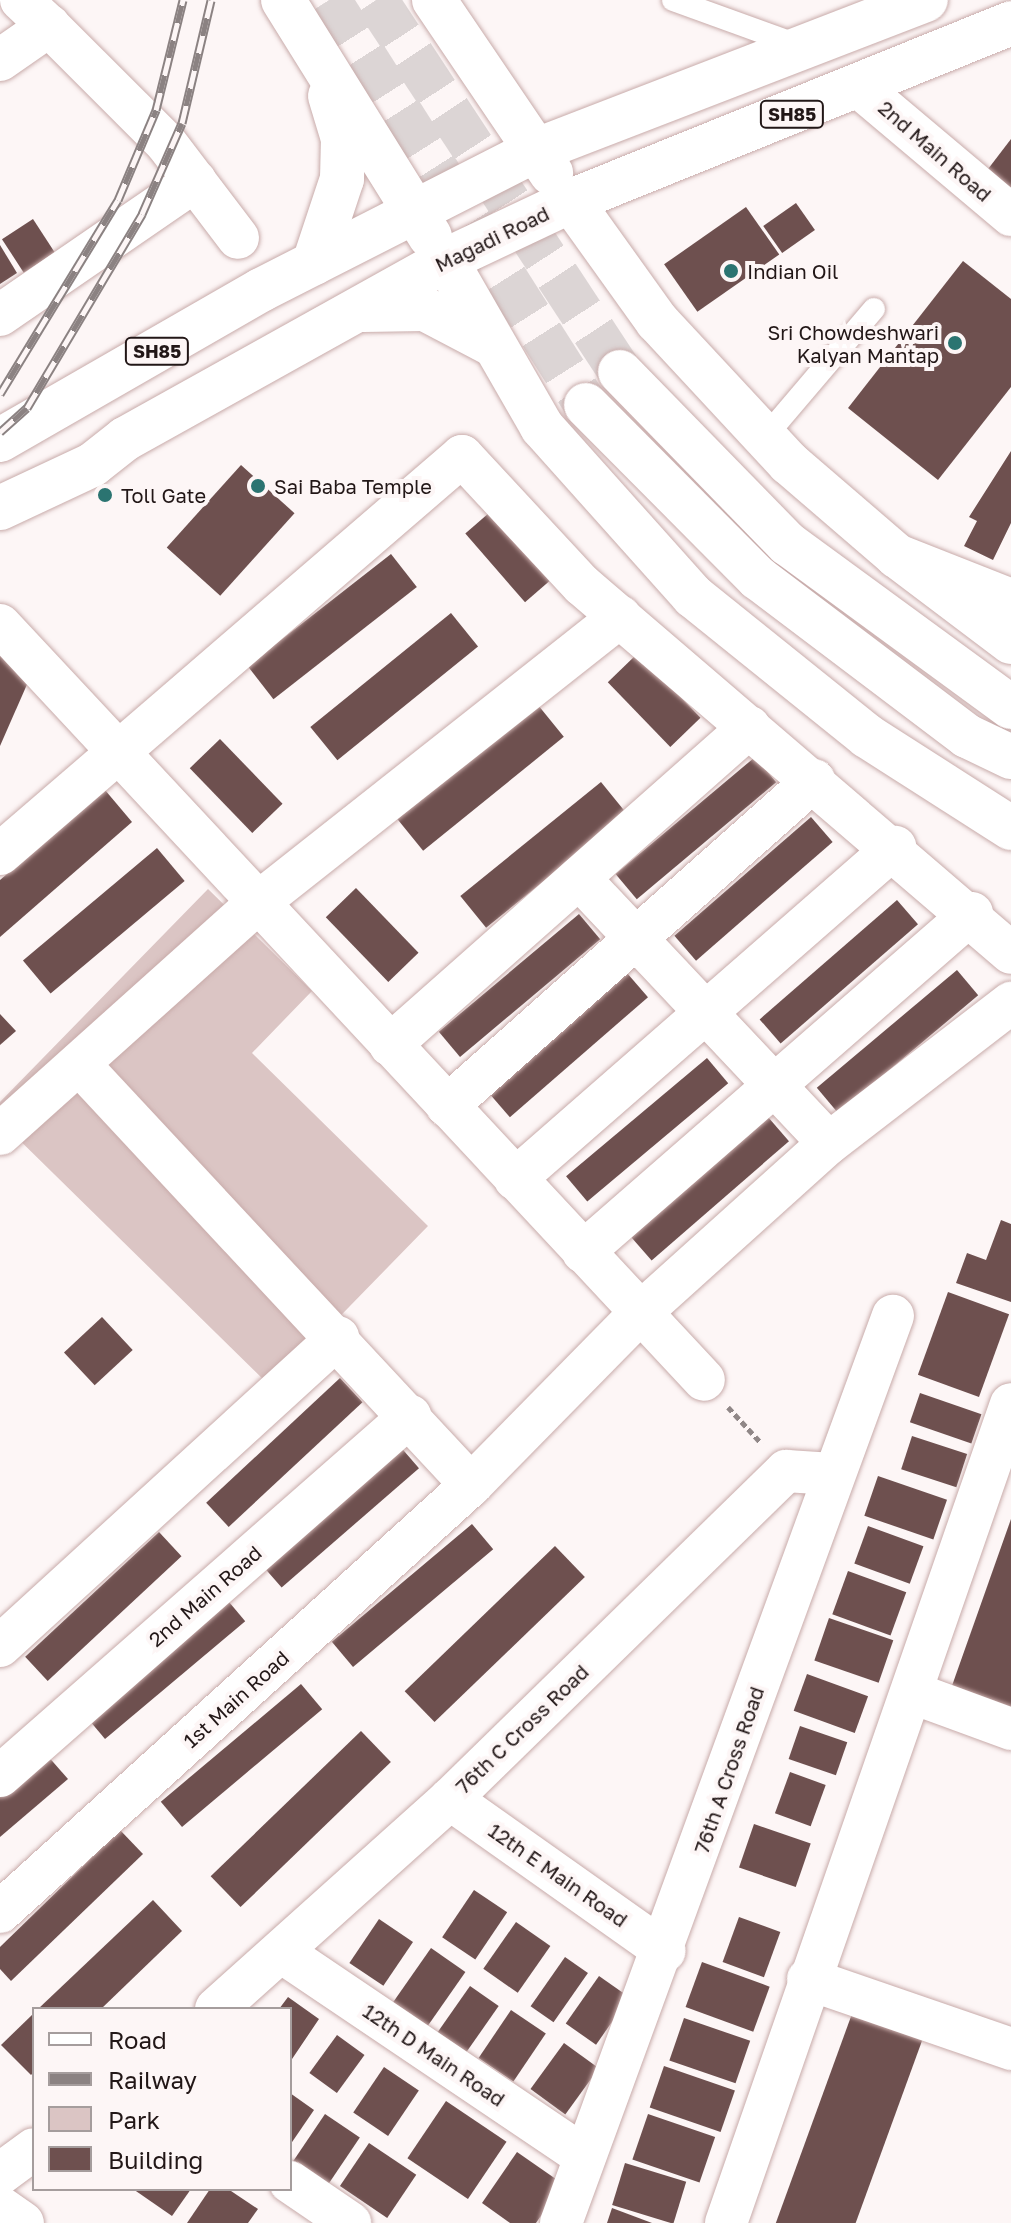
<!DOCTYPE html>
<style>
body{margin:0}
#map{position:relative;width:1011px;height:2223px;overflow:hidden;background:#fdf6f6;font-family:"Golos Text",sans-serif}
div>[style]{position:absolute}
.green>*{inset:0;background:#dbc5c4}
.building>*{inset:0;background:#6e504f;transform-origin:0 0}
.primary-tunnel>*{height:44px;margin-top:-22px;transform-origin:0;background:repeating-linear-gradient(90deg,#dcd5d5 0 44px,transparent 0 66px)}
.path>*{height:5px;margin-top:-2.5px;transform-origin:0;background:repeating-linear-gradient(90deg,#908787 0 6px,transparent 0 10px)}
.roads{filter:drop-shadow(0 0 2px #c8abaa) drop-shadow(0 0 2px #c8abaa)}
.service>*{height:22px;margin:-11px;padding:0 11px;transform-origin:11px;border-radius:11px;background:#fff}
.minor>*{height:42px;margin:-21px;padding:0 21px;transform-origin:21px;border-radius:21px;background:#fff}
.tertiary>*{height:44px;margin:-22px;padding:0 22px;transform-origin:22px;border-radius:22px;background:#fff}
.primary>*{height:44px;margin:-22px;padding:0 22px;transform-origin:22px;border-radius:22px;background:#fff}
.rail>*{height:9px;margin-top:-4.5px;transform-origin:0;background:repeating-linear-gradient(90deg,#fdf6f6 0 18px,#8b8282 0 36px);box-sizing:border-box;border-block:2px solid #8b8282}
.dots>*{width:22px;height:22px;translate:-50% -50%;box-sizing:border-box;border:4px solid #fdf6f6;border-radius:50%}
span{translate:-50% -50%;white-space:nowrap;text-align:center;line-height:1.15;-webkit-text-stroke:8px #fdf6f6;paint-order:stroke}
.shield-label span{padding:2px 6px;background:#fdf6f6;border:2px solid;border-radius:6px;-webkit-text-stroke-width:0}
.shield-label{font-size:18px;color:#221717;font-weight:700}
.street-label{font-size:20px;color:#221717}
.poi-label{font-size:20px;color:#221717}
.left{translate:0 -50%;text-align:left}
.right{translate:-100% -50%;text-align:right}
.legend{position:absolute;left:32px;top:2007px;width:260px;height:184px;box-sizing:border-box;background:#fdf6f6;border:2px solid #a59d9d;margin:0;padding:10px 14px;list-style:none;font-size:24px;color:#221717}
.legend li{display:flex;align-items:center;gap:16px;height:40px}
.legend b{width:40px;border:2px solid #a59d9d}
</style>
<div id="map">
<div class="green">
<i style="clip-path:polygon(208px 889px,312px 991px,252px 1053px,428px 1226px,271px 1387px,0 1121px,0 1102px)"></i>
</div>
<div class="building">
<i style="clip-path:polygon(1011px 139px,1011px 193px,985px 173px)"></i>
<i style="left:796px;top:203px;width:33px;height:40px;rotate:55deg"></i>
<i style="left:746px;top:207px;width:58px;height:100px;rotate:55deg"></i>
<i style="left:33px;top:219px;width:40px;height:37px;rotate:57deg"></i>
<i style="clip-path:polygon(0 245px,17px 273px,0 284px)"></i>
<i style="clip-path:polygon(963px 261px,1011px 299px,1011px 387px,938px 480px,848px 408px)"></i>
<i style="clip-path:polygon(1011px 451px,1011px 523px,993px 560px,964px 546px,977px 521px,969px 517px)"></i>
<i style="left:241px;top:465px;width:72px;height:111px;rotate:42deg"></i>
<i style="left:497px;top:506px;width:91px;height:42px;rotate:49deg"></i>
<i style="left:391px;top:554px;width:42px;height:182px;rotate:52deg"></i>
<i style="left:451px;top:613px;width:43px;height:181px;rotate:51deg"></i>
<i style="clip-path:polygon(0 640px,32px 673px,0 746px)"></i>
<i style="left:638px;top:653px;width:90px;height:42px;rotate:46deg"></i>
<i style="left:538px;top:705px;width:41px;height:181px;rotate:51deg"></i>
<i style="left:220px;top:739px;width:90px;height:42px;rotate:46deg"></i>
<i style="left:755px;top:757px;width:33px;height:182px;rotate:50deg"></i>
<i style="left:601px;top:782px;width:41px;height:181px;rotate:51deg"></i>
<i style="clip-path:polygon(105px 790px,132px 822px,0 937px,0 880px)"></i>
<i style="left:811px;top:817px;width:33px;height:181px;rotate:49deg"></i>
<i style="left:157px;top:848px;width:43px;height:175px;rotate:50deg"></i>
<i style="left:356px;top:888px;width:90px;height:42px;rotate:46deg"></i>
<i style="left:897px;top:900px;width:32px;height:182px;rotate:49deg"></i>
<i style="left:579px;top:914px;width:33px;height:183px;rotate:50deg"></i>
<i style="left:957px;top:970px;width:33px;height:183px;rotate:50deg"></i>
<i style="left:627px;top:973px;width:32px;height:183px;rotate:49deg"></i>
<i style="clip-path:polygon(0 1014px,16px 1031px,0 1045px)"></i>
<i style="left:707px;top:1058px;width:33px;height:184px;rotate:50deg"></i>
<i style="left:768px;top:1117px;width:32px;height:182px;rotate:49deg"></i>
<i style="clip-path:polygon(1001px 1220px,1011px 1224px,1011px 1302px,956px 1283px,967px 1253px,986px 1260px)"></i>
<i style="left:948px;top:1292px;width:65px;height:88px;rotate:20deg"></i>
<i style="left:102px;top:1317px;width:45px;height:52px;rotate:47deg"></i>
<i style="left:340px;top:1378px;width:33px;height:183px;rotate:47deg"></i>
<i style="left:920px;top:1393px;width:65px;height:31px;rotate:19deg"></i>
<i style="left:912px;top:1436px;width:58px;height:35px;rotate:18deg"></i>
<i style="left:398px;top:1444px;width:32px;height:182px;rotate:49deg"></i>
<i style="left:878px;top:1476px;width:73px;height:42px;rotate:19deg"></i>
<i style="clip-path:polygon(1011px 1519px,1011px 1719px,948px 1697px)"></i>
<i style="left:472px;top:1524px;width:33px;height:183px;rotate:50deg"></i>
<i style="left:868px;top:1526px;width:59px;height:40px;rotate:20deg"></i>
<i style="left:159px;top:1532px;width:33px;height:183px;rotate:47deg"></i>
<i style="left:555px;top:1546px;width:43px;height:209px;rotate:46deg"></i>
<i style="left:848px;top:1571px;width:62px;height:46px;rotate:20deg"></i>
<i style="left:224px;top:1596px;width:33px;height:183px;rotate:50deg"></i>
<i style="left:829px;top:1618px;width:68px;height:45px;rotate:19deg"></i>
<i style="left:807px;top:1674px;width:65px;height:39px;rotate:20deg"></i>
<i style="left:301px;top:1684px;width:33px;height:183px;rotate:50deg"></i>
<i style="left:800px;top:1726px;width:50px;height:35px;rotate:19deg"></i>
<i style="left:361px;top:1731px;width:43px;height:209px;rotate:46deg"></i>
<i style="clip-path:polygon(46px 1754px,68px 1779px,0 1837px,0 1794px)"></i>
<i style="left:790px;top:1772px;width:38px;height:44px;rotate:20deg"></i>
<i style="left:754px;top:1824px;width:60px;height:46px;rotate:19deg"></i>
<i style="clip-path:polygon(120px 1830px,143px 1854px,11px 1981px,0 1969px,0 1947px)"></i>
<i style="left:474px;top:1890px;width:40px;height:57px;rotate:34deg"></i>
<i style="clip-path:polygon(153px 1900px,182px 1931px,101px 2009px,38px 2009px)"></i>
<i style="left:739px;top:1917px;width:44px;height:48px;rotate:20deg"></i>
<i style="left:379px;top:1919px;width:41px;height:53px;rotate:34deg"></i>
<i style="left:516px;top:1922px;width:42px;height:57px;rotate:35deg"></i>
<i style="left:431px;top:1948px;width:42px;height:67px;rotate:35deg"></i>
<i style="left:565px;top:1957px;width:28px;height:60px;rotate:35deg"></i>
<i style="left:702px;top:1962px;width:72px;height:48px;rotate:20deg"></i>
<i style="left:599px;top:1976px;width:37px;height:58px;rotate:35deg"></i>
<i style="left:470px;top:1986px;width:35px;height:58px;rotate:35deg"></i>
<i style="clip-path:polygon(288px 1997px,319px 2019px,290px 2062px,290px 2009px,279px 2009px)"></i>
<i style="left:511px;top:2010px;width:42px;height:58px;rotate:34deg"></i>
<i style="left:853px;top:2011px;width:75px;height:226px;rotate:20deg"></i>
<i style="clip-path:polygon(34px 2013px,34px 2072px,31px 2075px,1px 2045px)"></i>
<i style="left:684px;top:2018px;width:70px;height:45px;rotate:19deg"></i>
<i style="left:337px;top:2035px;width:34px;height:47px;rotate:36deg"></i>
<i style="left:564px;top:2043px;width:43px;height:57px;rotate:36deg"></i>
<i style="left:664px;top:2066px;width:75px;height:44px;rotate:19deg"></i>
<i style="left:384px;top:2067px;width:42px;height:55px;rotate:34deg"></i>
<i style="clip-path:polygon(290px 2093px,314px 2110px,290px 2145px)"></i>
<i style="left:446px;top:2101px;width:73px;height:69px;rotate:34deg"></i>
<i style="left:325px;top:2114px;width:42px;height:57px;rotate:34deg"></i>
<i style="left:648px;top:2114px;width:71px;height:48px;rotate:19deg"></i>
<i style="left:369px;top:2143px;width:57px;height:52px;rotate:34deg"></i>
<i style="clip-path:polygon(517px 2152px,563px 2184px,536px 2223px,510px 2223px,482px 2203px)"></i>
<i style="left:625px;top:2163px;width:64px;height:44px;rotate:17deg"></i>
<i style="clip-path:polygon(133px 2189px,191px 2189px,172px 2216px)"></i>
<i style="clip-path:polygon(210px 2189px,228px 2189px,258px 2209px,248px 2223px,187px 2223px)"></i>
<i style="clip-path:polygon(612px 2208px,652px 2223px,607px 2223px)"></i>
</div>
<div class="primary-tunnel">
<i style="left:329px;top:0;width:480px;rotate:57.6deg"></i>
<i style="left:376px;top:0;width:445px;rotate:56.7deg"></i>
</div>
<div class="path">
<i style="left:728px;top:1407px;width:50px;rotate:47.4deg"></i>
</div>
<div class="roads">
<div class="service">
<i style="left:673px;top:0;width:135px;rotate:19.9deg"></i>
<i style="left:765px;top:437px;width:168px;rotate:-49.6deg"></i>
</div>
<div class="minor">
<i style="left:21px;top:0;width:38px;rotate:43deg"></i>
<i style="left:0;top:60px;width:60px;rotate:-34.8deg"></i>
<i style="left:49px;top:26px;width:165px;rotate:45deg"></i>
<i style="left:166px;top:143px;width:119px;rotate:52.8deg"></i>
<i style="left:859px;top:87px;width:199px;rotate:40.1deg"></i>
<i style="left:0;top:315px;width:237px;rotate:-34.5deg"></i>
<i style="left:0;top:625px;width:1032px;rotate:47deg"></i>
<i style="left:0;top:854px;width:610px;rotate:-40.74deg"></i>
<i style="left:462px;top:456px;width:176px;rotate:47.1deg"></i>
<i style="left:582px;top:585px;width:565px;rotate:40.62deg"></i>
<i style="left:579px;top:878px;width:364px;rotate:46.7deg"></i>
<i style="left:390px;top:1045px;width:480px;rotate:-41.5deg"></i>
<i style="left:79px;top:1064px;width:575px;rotate:47.04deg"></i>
<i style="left:447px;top:1106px;width:491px;rotate:-41.6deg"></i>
<i style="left:0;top:1134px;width:349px;rotate:-41.9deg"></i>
<i style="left:260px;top:901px;width:459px;rotate:-38.3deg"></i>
<i style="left:515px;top:1179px;width:505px;rotate:-41.14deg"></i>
<i style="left:583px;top:1252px;width:516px;rotate:-41.07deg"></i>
<i style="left:0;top:1646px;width:458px;rotate:-42.4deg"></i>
<i style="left:913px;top:1693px;width:104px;rotate:20.2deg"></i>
<i style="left:0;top:1776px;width:546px;rotate:-41.28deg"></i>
<i style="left:450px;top:1799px;width:263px;rotate:35.3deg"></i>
<i style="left:0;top:1912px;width:636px;rotate:-42.19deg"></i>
<i style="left:471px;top:1485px;width:241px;rotate:-45.5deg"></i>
<i style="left:640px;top:1313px;width:254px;rotate:-42deg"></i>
<i style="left:829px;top:1143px;width:230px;rotate:-37.6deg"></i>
<i style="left:283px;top:1953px;width:364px;rotate:34deg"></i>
<i style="left:808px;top:1979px;width:215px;rotate:19deg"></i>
<i style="left:216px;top:2009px;width:314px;rotate:-41.9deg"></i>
<i style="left:450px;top:1799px;width:470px;rotate:-44.3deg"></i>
<i style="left:786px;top:1471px;width:47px;rotate:3.7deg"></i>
<i style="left:0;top:2174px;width:42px;rotate:-36.3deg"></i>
<i style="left:290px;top:2182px;width:73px;rotate:34.3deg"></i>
<i style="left:0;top:2207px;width:28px;rotate:35deg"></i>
<i style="left:561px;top:2223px;width:966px;rotate:-69.9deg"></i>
<i style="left:726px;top:2223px;width:867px;rotate:-70.81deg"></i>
</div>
<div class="tertiary">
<i style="left:571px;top:201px;width:148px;rotate:54.4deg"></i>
<i style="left:657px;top:321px;width:194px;rotate:47.1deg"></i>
<i style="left:789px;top:463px;width:143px;rotate:40.7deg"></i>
<i style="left:897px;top:556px;width:123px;rotate:21.5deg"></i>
<i style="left:446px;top:260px;width:193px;rotate:60.1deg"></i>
<i style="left:542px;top:427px;width:227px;rotate:48.2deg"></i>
<i style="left:693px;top:596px;width:223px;rotate:38.8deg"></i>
<i style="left:867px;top:736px;width:171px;rotate:32.6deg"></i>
</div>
<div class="primary">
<i style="left:283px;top:0;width:278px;rotate:58.1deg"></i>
<i style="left:434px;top:0;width:209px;rotate:55.9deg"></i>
<i style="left:314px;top:263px;width:89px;rotate:-71.6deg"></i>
<i style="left:342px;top:179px;width:40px;rotate:-88.6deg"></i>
<i style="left:343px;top:139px;width:45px;rotate:-106.8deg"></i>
<i style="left:363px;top:310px;width:62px;rotate:-0.9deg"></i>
<i style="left:425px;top:309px;width:78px;rotate:27.6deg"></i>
<i style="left:620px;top:372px;width:240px;rotate:45.7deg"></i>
<i style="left:788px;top:544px;width:276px;rotate:36.2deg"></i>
<i style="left:586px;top:405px;width:244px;rotate:45.2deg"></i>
<i style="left:758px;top:578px;width:262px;rotate:37.1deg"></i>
<i style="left:967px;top:736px;width:49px;rotate:25.5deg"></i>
<i style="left:0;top:440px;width:301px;rotate:-29.9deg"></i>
<i style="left:261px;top:290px;width:306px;rotate:-27deg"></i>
<i style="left:534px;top:151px;width:420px;rotate:-21.1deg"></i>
<i style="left:0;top:508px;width:102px;rotate:-25.1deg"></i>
<i style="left:92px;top:465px;width:42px;rotate:-38.2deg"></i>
<i style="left:125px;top:439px;width:368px;rotate:-29.1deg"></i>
<i style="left:446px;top:260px;width:138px;rotate:-25.3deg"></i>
<i style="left:571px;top:201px;width:475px;rotate:-22deg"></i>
<i style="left:897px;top:556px;width:143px;rotate:37deg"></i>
</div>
</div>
<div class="rail">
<i style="left:0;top:394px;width:227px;rotate:-58.7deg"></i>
<i style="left:118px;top:200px;width:98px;rotate:-67.1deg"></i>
<i style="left:156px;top:110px;width:113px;rotate:-76.2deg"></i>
<i style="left:0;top:432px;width:36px;rotate:-42deg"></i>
<i style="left:27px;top:408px;width:226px;rotate:-59.3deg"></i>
<i style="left:142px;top:214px;width:99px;rotate:-66.3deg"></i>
<i style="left:182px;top:123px;width:126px;rotate:-76.7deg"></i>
</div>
<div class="dots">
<i style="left:731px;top:271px;background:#2b7471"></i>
<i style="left:955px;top:343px;background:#2b7471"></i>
<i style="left:258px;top:486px;background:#2b7471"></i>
<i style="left:105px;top:495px;background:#2b7471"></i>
</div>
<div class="shield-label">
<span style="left:792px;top:114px">SH85</span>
<span style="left:157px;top:351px">SH85</span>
</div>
<div class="street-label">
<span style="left:935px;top:151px;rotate:41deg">2nd Main Road</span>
<span style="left:492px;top:239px;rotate:-26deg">Magadi Road</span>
<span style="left:205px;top:1596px;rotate:-41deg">2nd Main Road</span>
<span style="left:236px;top:1699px;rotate:-42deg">1st Main Road</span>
<span style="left:522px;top:1729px;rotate:-44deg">76th C Cross Road</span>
<span style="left:729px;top:1770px;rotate:-71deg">76th A Cross Road</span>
<span style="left:558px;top:1875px;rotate:35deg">12th E Main Road</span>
<span style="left:434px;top:2055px;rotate:34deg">12th D Main Road</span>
</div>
<div class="poi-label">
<span class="left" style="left:747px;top:271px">Indian Oil</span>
<span class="right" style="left:939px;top:344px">Sri Chowdeshwari<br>Kalyan Mantap</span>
<span class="left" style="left:274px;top:486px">Sai Baba Temple</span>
<span class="left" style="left:121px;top:495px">Toll Gate</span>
</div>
<ul class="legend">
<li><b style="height:10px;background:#fff"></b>Road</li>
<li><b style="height:10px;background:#8b8282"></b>Railway</li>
<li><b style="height:22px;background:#dbc5c4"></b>Park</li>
<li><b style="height:22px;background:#6e504f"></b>Building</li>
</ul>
</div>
